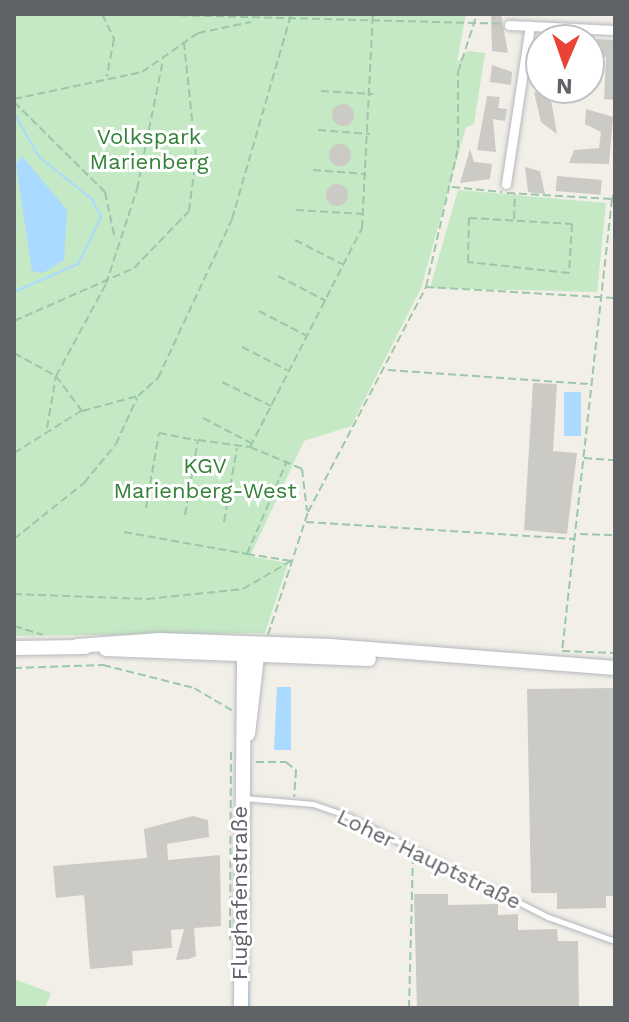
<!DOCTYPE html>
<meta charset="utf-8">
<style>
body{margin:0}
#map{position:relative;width:629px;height:1022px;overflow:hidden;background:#f1efe8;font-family:"Work Sans",sans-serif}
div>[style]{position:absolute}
.green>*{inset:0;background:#c5e8c5}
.water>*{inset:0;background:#aadaff;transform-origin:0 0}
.stream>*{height:2px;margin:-1px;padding:0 1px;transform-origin:1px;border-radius:1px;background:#aadaff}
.building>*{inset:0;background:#cccac5;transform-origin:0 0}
.round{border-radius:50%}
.path>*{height:2px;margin-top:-1px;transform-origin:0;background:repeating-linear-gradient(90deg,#9cc7a9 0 8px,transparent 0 12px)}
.roads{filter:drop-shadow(0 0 2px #b5b8bc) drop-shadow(0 0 2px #b5b8bc)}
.service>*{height:5px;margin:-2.5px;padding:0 2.5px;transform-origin:2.5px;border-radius:2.5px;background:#fff}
.minor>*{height:9px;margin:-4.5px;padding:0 4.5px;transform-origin:4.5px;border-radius:4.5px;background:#fff}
.secondary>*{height:14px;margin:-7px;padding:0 7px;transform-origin:7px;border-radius:7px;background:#fff}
span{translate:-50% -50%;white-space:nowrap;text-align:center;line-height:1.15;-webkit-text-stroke:6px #fff;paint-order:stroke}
.park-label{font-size:22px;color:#348238}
.street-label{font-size:22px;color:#5f6368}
.frame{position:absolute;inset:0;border:16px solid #5f6368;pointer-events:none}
.north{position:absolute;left:525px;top:24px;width:80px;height:80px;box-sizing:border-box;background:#fff;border:2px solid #bfc1c3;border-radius:50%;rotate:182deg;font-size:22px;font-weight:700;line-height:32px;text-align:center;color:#5f6368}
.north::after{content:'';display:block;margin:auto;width:28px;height:36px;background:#ea4335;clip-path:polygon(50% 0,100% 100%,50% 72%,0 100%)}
</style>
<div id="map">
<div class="green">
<i style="clip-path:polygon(14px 14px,466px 14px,457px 62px,468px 51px,485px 53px,474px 124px,466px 127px,421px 288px,351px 426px,304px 441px,250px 556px,288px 563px,265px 633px,14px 636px)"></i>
<i style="clip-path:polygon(458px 190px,606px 203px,597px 292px,430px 288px)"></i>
<i style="clip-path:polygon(14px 979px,51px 993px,45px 1008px,14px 1008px)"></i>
</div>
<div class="water">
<i style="clip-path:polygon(22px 156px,67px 210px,64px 260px,43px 273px,32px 271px,16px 164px)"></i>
<i style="left:564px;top:392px;width:17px;height:44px"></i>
<i style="clip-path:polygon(277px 687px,291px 687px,291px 750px,274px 750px)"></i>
</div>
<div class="stream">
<i style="left:14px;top:113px;width:51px;rotate:60.4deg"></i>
<i style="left:39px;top:157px;width:68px;rotate:38.4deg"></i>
<i style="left:92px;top:199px;width:20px;rotate:63deg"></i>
<i style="left:101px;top:217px;width:52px;rotate:116.1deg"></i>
<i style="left:78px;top:264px;width:70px;rotate:156.4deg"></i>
<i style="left:248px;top:966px;width:42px;rotate:88.6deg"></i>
</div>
<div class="building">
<i style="clip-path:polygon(491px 14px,501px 14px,508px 53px,492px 51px)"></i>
<i style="clip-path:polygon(597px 39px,615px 40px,615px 100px,604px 99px,606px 57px,591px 56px)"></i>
<i style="clip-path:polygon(492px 65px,512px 72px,511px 85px,490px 82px)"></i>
<i style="clip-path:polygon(534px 92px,550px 94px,557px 134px,541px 122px)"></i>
<i style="clip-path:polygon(487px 96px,500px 97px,498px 108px,507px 109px,505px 121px,493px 119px,496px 152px,477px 150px)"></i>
<i class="round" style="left:332px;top:104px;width:22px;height:22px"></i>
<i style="clip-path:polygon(586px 109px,613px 117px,609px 164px,569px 163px,574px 150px,599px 148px,601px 132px,585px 124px)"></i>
<i class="round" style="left:329px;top:144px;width:22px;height:22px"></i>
<i style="clip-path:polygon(470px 149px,474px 162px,492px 164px,490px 179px,460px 183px)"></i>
<i style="clip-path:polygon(525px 167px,540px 171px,545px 194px,528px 192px)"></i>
<i style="left:557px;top:176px;width:45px;height:15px;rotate:5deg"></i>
<i class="round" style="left:326px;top:184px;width:22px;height:22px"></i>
<i style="clip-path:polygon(533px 383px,557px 384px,553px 451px,577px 453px,567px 534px,524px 530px)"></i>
<i style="clip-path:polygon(615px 688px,615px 896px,606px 896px,606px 908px,557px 909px,557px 893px,531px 893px,527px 689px)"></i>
<i style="clip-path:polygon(193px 816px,208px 820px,209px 837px,167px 844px,168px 860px,220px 855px,221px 926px,194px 928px,196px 956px,189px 959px,176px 960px,184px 929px,171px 930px,172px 948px,132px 951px,133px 965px,90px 969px,84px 895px,56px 898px,53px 866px,147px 858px,144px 829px)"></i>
<i style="clip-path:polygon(414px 894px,448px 894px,448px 905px,498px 904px,498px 915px,518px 914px,518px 930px,557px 929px,558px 941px,578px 941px,579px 1008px,417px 1008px)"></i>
</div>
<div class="path">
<i style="left:102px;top:14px;width:28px;rotate:64deg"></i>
<i style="left:114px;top:39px;width:38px;rotate:101deg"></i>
<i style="left:132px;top:14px;width:371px;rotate:1.5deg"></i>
<i style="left:321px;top:91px;width:52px;rotate:3.3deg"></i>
<i style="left:14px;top:99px;width:131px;rotate:-11.9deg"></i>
<i style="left:142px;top:72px;width:68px;rotate:-34.9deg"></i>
<i style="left:198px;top:33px;width:54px;rotate:-11.7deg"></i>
<i style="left:14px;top:102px;width:128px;rotate:44.7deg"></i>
<i style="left:105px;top:192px;width:48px;rotate:78deg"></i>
<i style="left:318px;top:130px;width:52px;rotate:4.4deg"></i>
<i style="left:313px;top:170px;width:53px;rotate:4.3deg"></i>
<i style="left:452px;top:187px;width:50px;rotate:5.7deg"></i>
<i style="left:507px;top:193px;width:105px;rotate:3.3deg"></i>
<i style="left:612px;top:199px;width:9px;rotate:-69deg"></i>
<i style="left:612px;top:199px;width:455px;rotate:96.3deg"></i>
<i style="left:562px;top:651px;width:53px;rotate:2.2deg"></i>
<i style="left:296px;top:210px;width:67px;rotate:3.4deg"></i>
<i style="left:469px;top:218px;width:103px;rotate:3.3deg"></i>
<i style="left:572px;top:224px;width:49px;rotate:93.5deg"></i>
<i style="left:569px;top:273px;width:102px;rotate:-173.8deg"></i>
<i style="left:468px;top:262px;width:44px;rotate:-88.7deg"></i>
<i style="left:514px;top:219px;width:25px;rotate:-88deg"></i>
<i style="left:295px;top:240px;width:55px;rotate:27deg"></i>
<i style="left:278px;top:276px;width:54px;rotate:27.5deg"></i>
<i style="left:426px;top:287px;width:189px;rotate:3.3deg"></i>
<i style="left:259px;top:311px;width:54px;rotate:27.5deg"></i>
<i style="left:14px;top:321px;width:131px;rotate:-23.8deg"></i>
<i style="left:134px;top:268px;width:79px;rotate:-46deg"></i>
<i style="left:189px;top:211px;width:54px;rotate:-82.6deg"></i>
<i style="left:196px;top:157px;width:115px;rotate:-96deg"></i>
<i style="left:242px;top:347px;width:51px;rotate:27.1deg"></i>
<i style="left:14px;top:353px;width:48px;rotate:28.7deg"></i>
<i style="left:56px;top:376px;width:44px;rotate:53.4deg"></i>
<i style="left:82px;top:411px;width:58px;rotate:-15deg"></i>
<i style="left:138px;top:396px;width:27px;rotate:-42deg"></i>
<i style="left:158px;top:378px;width:175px;rotate:-65deg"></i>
<i style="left:232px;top:219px;width:213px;rotate:-73.9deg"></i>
<i style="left:388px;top:370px;width:201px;rotate:4deg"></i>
<i style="left:222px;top:382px;width:55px;rotate:26.1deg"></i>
<i style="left:203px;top:418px;width:54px;rotate:27.5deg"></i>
<i style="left:47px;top:428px;width:53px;rotate:-80.2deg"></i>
<i style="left:56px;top:376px;width:105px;rotate:-61.5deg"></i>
<i style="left:106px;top:284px;width:100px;rotate:-71.9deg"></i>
<i style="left:137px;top:189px;width:132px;rotate:-78.6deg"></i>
<i style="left:250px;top:447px;width:246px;rotate:-62.9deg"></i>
<i style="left:362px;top:228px;width:214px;rotate:-87.1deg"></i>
<i style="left:14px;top:453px;width:79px;rotate:-32.1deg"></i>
<i style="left:584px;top:458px;width:31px;rotate:4deg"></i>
<i style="left:146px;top:508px;width:76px;rotate:-80.2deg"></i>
<i style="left:159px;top:433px;width:38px;rotate:11deg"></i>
<i style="left:185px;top:515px;width:76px;rotate:-80.2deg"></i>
<i style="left:198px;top:440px;width:52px;rotate:7.7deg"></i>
<i style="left:250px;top:447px;width:56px;rotate:22.9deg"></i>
<i style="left:302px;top:469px;width:42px;rotate:83.2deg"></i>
<i style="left:224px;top:522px;width:75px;rotate:-80deg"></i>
<i style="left:306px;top:522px;width:269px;rotate:3.6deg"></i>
<i style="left:124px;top:532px;width:125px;rotate:10.1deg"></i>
<i style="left:247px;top:554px;width:101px;rotate:-66.7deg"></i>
<i style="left:580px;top:534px;width:35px;rotate:2deg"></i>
<i style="left:14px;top:539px;width:90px;rotate:-38.7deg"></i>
<i style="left:84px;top:483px;width:50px;rotate:-50.6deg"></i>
<i style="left:116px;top:444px;width:51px;rotate:-65.5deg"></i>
<i style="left:247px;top:554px;width:45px;rotate:9deg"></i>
<i style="left:14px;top:594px;width:133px;rotate:2.2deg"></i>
<i style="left:147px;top:599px;width:97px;rotate:-5.9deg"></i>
<i style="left:243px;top:589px;width:56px;rotate:-30.3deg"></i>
<i style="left:14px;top:626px;width:30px;rotate:17deg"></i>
<i style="left:268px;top:635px;width:129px;rotate:-72deg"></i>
<i style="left:308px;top:512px;width:254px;rotate:-62.3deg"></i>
<i style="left:426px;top:287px;width:143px;rotate:-77deg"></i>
<i style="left:458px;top:148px;width:76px;rotate:-90deg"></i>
<i style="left:458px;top:72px;width:61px;rotate:-71.9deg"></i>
<i style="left:14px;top:668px;width:89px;rotate:-1.9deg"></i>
<i style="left:103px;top:665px;width:94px;rotate:14.2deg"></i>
<i style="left:194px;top:688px;width:45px;rotate:30.5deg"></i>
<i style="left:256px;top:762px;width:30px"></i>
<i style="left:286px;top:762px;width:13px;rotate:39deg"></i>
<i style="left:296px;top:770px;width:27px;rotate:94deg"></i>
<i style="left:230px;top:940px;width:189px;rotate:-89.7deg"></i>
<i style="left:409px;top:1008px;width:151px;rotate:-88.5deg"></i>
</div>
<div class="roads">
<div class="service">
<i style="left:244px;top:798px;width:69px;rotate:5deg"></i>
<i style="left:313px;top:804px;width:39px;rotate:19deg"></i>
<i style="left:350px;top:817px;width:222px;rotate:26.8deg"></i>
<i style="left:548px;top:917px;width:71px;rotate:19.7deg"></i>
</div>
<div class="minor">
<i style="left:509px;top:25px;width:106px;rotate:2.7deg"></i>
<i style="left:506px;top:184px;width:160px;rotate:-81.4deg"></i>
</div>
<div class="secondary">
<i style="left:77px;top:646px;width:83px;rotate:-4.1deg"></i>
<i style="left:160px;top:640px;width:170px;rotate:2deg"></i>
<i style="left:330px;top:646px;width:286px;rotate:4.4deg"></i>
<i style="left:14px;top:648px;width:71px;rotate:-0.8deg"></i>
<i style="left:106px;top:649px;width:263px;rotate:2.2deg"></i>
<i style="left:248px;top:734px;width:87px;rotate:-83.4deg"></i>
<i style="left:241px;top:1008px;width:359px;rotate:-89.5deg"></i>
</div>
</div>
<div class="park-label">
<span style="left:149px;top:149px">Volkspark<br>Marienberg</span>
<span style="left:205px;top:478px">KGV<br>Marienberg-West</span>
</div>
<div class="street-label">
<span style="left:429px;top:859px;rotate:26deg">Loher Hauptstraße</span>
<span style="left:240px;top:893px;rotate:-90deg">Flughafenstraße</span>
</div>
<div class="frame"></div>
<div class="north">N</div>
</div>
